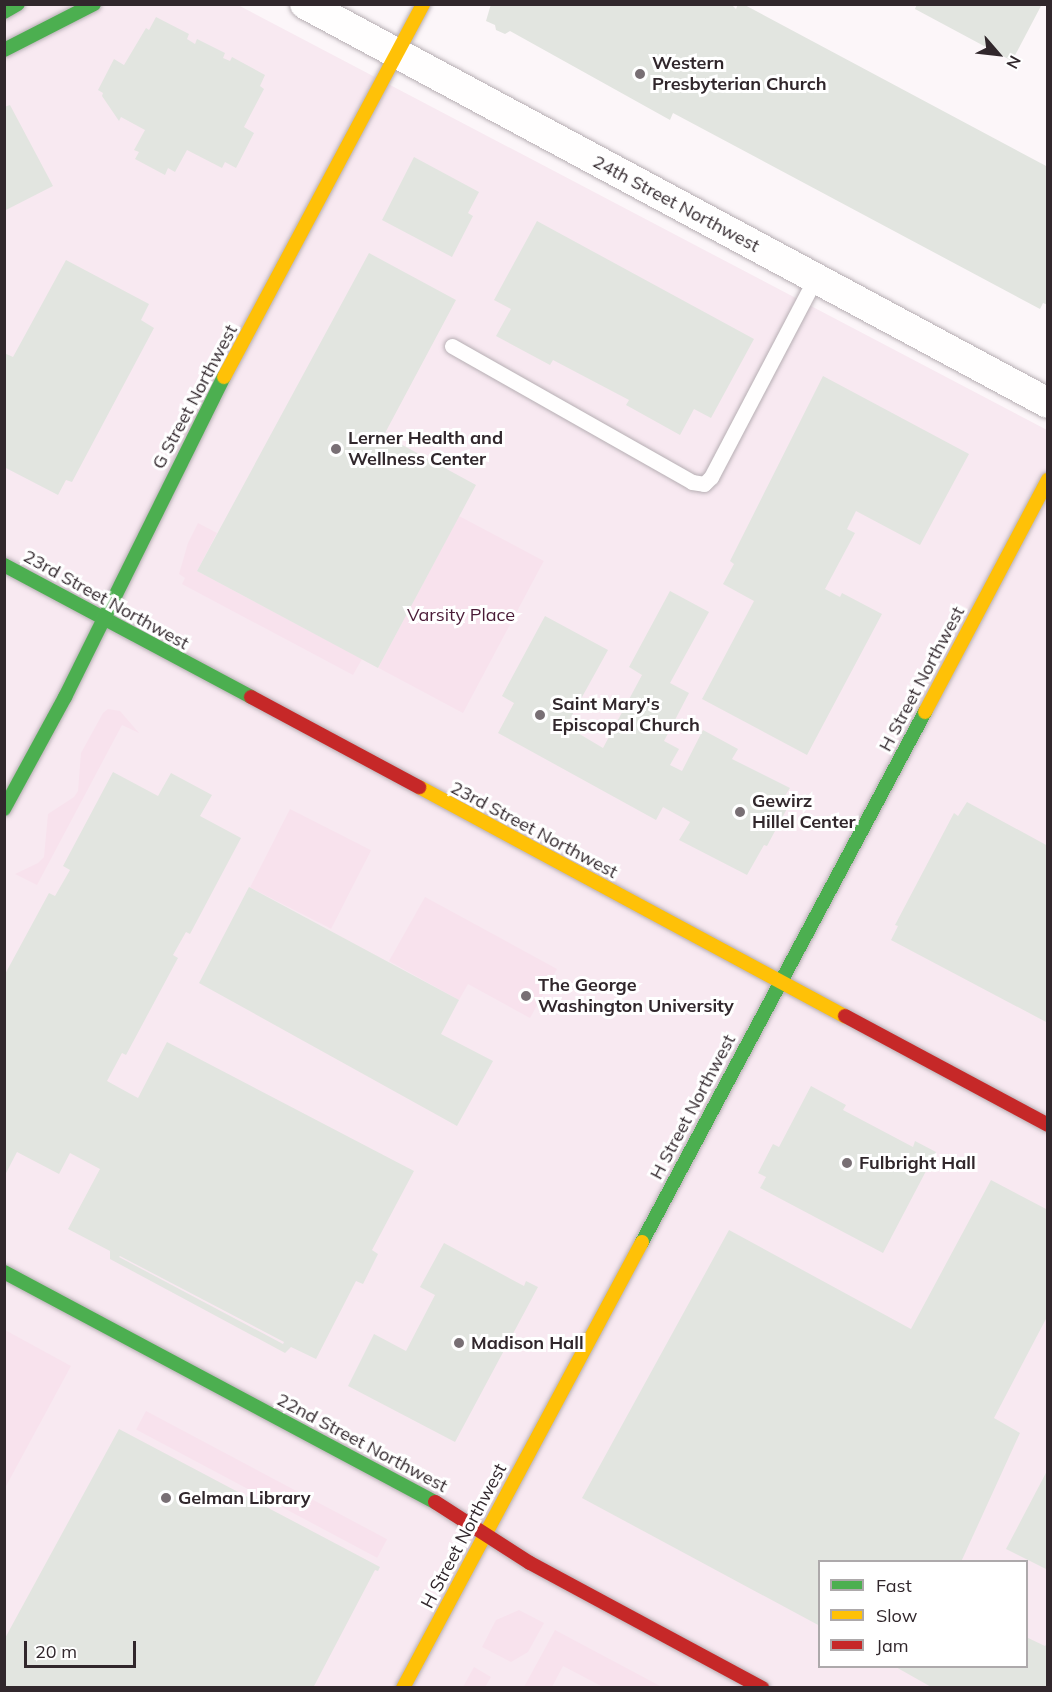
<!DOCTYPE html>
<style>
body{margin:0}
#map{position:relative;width:1052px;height:1692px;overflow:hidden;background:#fcf6f9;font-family:Mulish,sans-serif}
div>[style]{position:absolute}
.built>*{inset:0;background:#f8e9f1}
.green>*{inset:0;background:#f8e2ed;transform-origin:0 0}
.building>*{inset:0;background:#e2e5e0}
.roads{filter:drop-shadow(0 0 2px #b6aeb3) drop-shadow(0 0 2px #b6aeb3)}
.lane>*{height:15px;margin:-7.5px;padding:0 7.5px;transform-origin:7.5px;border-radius:7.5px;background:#fffefe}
.street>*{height:30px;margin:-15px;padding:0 15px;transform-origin:15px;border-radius:15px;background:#fffefe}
.fast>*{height:14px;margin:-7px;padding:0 7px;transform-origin:7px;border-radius:7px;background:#4caf50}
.slow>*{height:14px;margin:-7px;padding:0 7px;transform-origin:7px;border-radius:7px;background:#ffc107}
.jam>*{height:14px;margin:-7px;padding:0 7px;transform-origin:7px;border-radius:7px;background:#c62828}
.dots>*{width:16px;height:16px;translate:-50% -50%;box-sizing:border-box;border:3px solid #fff;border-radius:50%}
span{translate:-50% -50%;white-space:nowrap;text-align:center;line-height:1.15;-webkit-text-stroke:6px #fff;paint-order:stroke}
.poi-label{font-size:18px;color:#31272c;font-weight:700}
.left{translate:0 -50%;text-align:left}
.street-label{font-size:18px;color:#31272c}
.park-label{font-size:18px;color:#4a1b37}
.frame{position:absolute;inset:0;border:6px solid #31272c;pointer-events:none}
.legend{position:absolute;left:818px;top:1560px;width:210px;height:108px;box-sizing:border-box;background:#fff;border:2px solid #ada9ab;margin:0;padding:8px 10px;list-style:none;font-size:18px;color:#31272c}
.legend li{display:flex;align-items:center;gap:12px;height:30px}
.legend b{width:30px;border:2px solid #ada9ab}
.north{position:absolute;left:968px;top:24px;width:60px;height:60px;-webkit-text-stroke:4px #fff;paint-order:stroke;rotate:118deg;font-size:16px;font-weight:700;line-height:24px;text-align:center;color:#31272c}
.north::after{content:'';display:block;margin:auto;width:21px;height:27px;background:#31272c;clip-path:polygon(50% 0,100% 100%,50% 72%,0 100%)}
.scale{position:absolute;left:24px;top:1641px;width:112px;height:27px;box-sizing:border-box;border:3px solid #31272c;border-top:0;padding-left:8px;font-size:18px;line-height:21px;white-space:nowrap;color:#31272c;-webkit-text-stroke:4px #fff;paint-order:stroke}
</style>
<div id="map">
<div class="built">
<i style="clip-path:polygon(evenodd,5px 5px,238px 5px,1047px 430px,1047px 1687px,5px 1688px,5px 5px,820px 1562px,1026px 1562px,1026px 1666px,820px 1666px,820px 1562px)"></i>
</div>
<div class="green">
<i style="left:459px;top:516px;width:96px;height:172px;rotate:28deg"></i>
<i style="clip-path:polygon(198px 523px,217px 533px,197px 571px,362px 659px,353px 675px,182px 584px,185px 578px,179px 574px,188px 543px)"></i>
<i style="clip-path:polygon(108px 709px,120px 711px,139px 733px,122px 725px,37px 885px,15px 874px,38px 863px,44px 857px,48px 814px,74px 797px,78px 791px,81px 753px,103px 713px)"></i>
<i style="left:290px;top:809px;width:91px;height:88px;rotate:27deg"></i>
<i style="clip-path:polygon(425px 897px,557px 969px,530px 1018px,468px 984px,459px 1000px,389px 961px)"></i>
<i style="clip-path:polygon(5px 1330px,71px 1366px,5px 1488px)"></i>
<i style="left:146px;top:1411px;width:273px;height:21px;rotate:28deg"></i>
<i style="clip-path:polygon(519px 1610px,544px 1623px,528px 1652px,511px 1662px,482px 1647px,496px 1620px)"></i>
<i style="clip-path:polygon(555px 1630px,662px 1687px,603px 1687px,563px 1666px,552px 1687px,524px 1687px)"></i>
<i style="clip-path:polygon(474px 1667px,491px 1677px,485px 1687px,463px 1687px)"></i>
</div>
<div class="building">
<i style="clip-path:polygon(491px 4px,731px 4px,736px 9px,738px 4px,743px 4px,1048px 167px,1048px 305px,1043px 303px,1040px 309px,673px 113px,670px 120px,510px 31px,505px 34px,496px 30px,495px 25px,486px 21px)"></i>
<i style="clip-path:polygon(917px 4px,1042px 4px,1012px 61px,915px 9px)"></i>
<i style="clip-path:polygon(156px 17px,189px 34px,187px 39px,195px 44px,197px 39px,225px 53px,223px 58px,230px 61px,232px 57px,265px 75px,260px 86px,264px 89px,244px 127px,254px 133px,236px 168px,225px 162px,222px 168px,187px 150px,175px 172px,168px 168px,165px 175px,135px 159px,139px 152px,134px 150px,145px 130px,121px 117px,119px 121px,102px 96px,103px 93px,98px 90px,114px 59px,124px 65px,146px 28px,149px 30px)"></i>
<i style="clip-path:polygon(10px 105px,53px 186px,4px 211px,4px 107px)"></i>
<i style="clip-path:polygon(414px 157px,479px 192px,468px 213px,473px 216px,452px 257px,382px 220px)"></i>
<i style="clip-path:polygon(537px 221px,754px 339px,711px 418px,694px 409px,680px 435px,626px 405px,629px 400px,553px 360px,550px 365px,496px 336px,511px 309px,494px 300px)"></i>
<i style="clip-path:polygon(369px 253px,456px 300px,384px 435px,476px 485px,378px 668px,197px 571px)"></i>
<i style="clip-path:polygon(66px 260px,149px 304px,141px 320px,154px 328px,72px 482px,66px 480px,58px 495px,4px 467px,4px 353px,13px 357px)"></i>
<i style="clip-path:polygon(823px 376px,969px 454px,920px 545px,856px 511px,847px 529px,855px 533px,825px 589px,840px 597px,842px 593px,882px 614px,807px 755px,702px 699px,754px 601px,723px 584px,734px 564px,730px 561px)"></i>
<i style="clip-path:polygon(670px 591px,709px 612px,670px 683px,689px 693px,664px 741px,679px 749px,670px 765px,682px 771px,703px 730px,738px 749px,732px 759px,790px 788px,783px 799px,790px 803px,767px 846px,764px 845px,747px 875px,679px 840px,690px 822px,663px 807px,656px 820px,498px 733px,514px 703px,502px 696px,545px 616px,608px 650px,566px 726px,603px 748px,642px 675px,629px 667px)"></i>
<i style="clip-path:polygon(evenodd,113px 772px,158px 796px,171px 773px,212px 795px,200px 816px,241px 838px,190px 934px,186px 932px,173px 955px,178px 958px,126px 1055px,122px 1053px,107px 1081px,138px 1098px,167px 1042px,414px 1171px,372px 1250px,378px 1254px,363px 1284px,356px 1281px,316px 1359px,291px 1347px,285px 1353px,110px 1259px,110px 1251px,68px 1229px,100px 1169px,70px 1153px,59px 1174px,17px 1152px,4px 1177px,4px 976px,49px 893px,55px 896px,70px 870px,63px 866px,113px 772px,120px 1256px,284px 1342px,283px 1344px,119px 1257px,120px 1256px)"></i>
<i style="clip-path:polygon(967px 802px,1048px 846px,1048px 1023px,891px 940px,898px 926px,895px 925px,954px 813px,958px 816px)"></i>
<i style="clip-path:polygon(249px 887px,459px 1000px,441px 1034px,493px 1061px,457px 1126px,199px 983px)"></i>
<i style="clip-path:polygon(811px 1086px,846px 1105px,843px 1110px,913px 1147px,915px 1141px,936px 1152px,883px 1253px,760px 1188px,766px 1177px,758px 1173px,773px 1144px,779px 1147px)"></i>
<i style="clip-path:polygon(991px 1180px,1048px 1210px,1048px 1315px,994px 1418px,1020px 1433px,961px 1562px,820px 1562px,820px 1626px,582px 1498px,729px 1230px,911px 1329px)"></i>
<i style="clip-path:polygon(444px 1243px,524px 1286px,526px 1281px,538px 1287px,455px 1442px,348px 1386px,374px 1334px,406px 1351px,435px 1295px,420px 1287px)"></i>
<i style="clip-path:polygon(119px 1429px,380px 1567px,378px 1571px,375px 1570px,313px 1688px,4px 1688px,4px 1640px)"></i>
<i style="clip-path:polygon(1048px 1469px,1048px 1570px,1006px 1549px)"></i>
<i style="clip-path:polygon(1026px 1637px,1045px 1646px,1048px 1642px,1048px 1688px,933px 1688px,894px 1666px,1026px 1666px)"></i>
</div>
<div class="roads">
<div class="lane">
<i style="left:452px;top:346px;width:276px;rotate:29.5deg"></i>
<i style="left:692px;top:482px;width:12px;rotate:9deg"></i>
<i style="left:704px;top:484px;width:10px;rotate:-45deg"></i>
<i style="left:711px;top:477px;width:224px;rotate:-62.3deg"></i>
</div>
<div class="street">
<i style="left:305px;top:4px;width:843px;rotate:28.24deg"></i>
</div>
<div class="fast">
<i style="left:4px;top:12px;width:16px;rotate:-30deg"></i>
<i style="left:4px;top:50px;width:101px;rotate:-27.1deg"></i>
<i style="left:4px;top:565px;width:280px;rotate:28.1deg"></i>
<i style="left:4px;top:809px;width:128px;rotate:-61.4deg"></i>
<i style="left:65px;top:697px;width:357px;rotate:-63.6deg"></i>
<i style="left:642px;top:1242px;width:601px;rotate:-61.9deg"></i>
<i style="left:4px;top:1272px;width:489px;rotate:28.1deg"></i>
</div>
<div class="slow">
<i style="left:224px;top:377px;width:423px;rotate:-61.9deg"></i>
<i style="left:925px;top:712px;width:263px;rotate:-62.1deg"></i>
<i style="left:419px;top:787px;width:484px;rotate:28.3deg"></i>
<i style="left:403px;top:1688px;width:506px;rotate:-61.81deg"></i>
</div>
<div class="jam">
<i style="left:251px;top:697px;width:191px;rotate:28.2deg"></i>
<i style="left:845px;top:1016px;width:230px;rotate:28.2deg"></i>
<i style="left:435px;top:1502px;width:113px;rotate:32.7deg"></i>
<i style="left:530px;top:1563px;width:264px;rotate:28.3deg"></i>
</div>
</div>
<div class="dots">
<i style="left:640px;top:74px;background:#786f74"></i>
<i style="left:336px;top:449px;background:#786f74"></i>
<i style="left:540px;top:715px;background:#786f74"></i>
<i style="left:740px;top:812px;background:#786f74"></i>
<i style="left:526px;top:996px;background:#786f74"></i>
<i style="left:847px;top:1163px;background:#786f74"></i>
<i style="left:459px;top:1343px;background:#786f74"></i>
<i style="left:166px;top:1498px;background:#786f74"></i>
</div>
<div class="poi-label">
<span class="left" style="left:652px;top:74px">Western<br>Presbyterian Church</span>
<span class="left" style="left:348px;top:449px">Lerner Health and<br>Wellness Center</span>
<span class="left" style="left:552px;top:715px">Saint Mary's<br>Episcopal Church</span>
<span class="left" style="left:752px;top:812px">Gewirz<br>Hillel Center</span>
<span class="left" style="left:538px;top:996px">The George<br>Washington University</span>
<span class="left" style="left:859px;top:1163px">Fulbright Hall</span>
<span class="left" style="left:471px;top:1343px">Madison Hall</span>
<span class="left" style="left:178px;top:1498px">Gelman Library</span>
</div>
<div class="street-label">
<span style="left:676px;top:204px;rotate:28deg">24th Street Northwest</span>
<span style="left:195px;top:397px;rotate:-62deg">G Street Northwest</span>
<span style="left:106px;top:600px;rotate:29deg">23rd Street Northwest</span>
<span style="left:922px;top:679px;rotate:-62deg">H Street Northwest</span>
<span style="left:534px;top:830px;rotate:28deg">23rd Street Northwest</span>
<span style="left:693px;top:1107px;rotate:-62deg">H Street Northwest</span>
<span style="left:362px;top:1443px;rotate:28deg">22nd Street Northwest</span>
<span style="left:464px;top:1536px;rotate:-62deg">H Street Northwest</span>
</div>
<div class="park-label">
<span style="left:461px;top:615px">Varsity Place</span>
</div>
<div class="frame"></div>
<ul class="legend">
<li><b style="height:8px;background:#4caf50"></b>Fast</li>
<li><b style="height:8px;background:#ffc107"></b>Slow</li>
<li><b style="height:8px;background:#c62828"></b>Jam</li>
</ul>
<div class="north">N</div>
<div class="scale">20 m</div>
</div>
